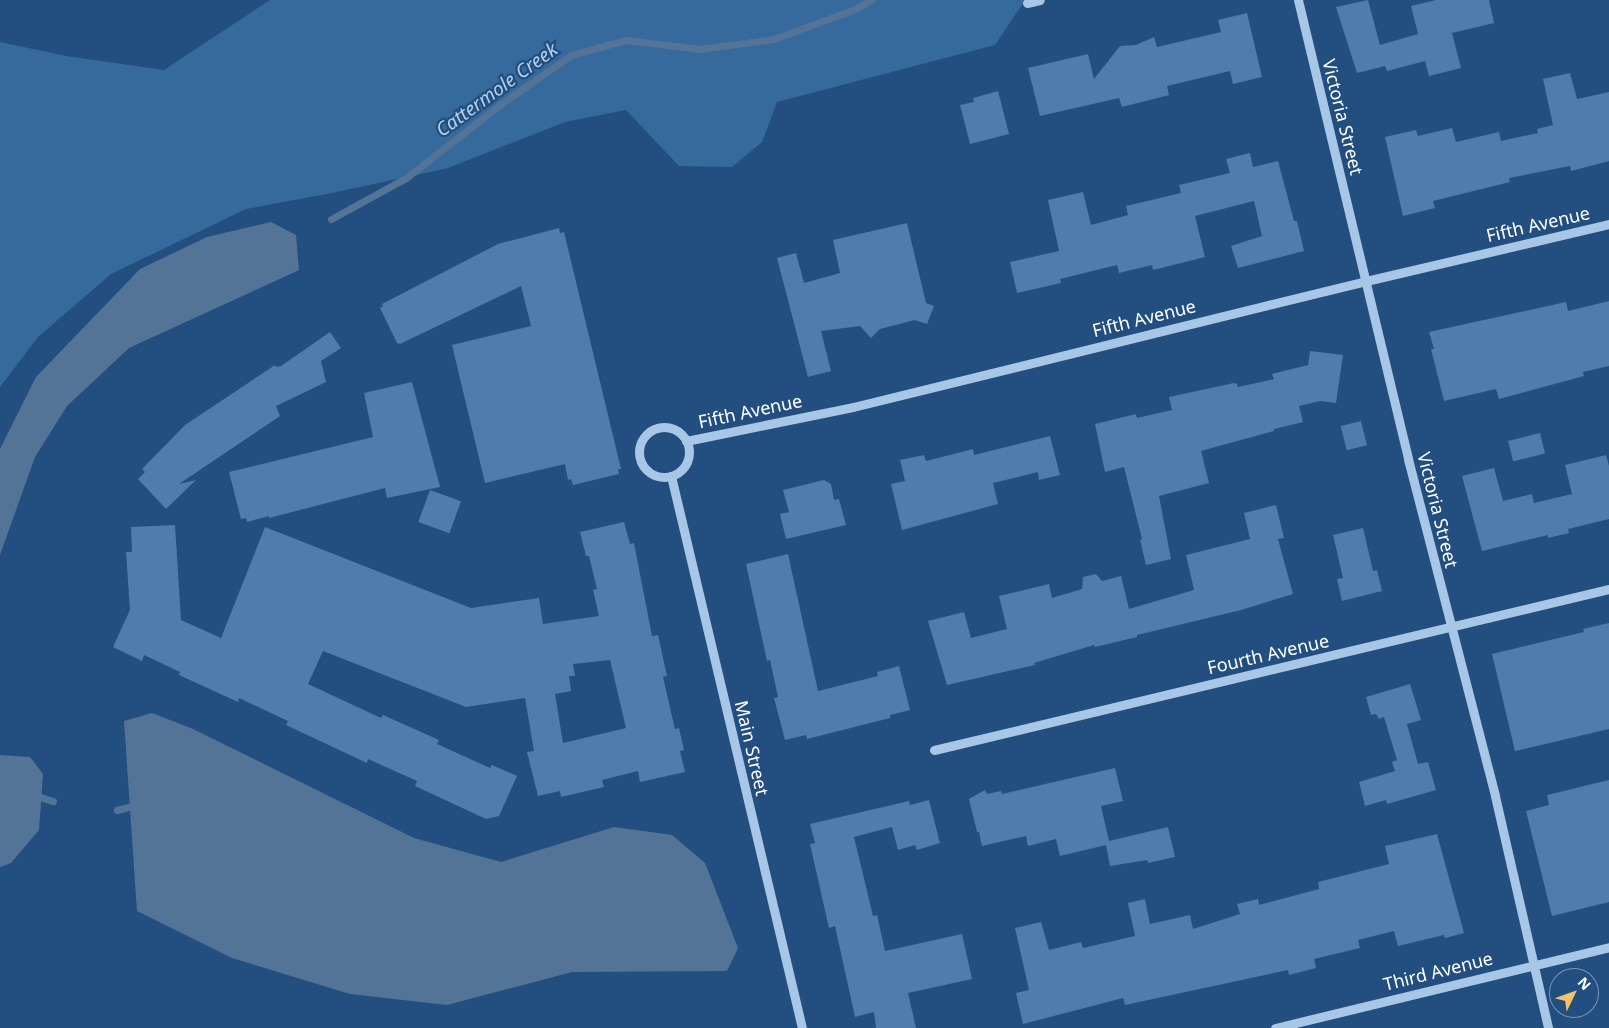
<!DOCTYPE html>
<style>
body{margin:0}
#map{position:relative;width:1609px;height:1028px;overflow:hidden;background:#224f7f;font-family:"Noto Sans",sans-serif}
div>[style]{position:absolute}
.green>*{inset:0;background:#366a9d}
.water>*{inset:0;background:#547497}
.stream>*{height:7px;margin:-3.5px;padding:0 3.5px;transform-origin:3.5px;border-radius:3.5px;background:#547497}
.building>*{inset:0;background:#4f7caa;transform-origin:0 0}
.minor>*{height:9px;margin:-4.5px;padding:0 4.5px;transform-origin:4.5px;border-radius:4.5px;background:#a8c7e7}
.minor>.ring{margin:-4.5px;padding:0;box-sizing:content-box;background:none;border:9px solid #a8c7e7;border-radius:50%}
span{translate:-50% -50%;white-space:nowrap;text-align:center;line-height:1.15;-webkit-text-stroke:4.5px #224f7f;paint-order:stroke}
.street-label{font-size:18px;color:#fff}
.water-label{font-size:19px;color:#b3d1ee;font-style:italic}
.north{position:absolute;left:1549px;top:968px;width:50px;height:50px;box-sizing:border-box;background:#224f7f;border:1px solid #7a95b2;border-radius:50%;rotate:48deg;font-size:14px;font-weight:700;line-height:20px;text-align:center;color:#fff}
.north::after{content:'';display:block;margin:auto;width:18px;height:22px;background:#f2c46a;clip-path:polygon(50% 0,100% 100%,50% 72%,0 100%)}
</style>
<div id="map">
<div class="green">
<i style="clip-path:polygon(270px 0,1025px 0,995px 45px,777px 102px,762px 142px,732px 167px,679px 166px,626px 110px,565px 122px,448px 168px,332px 193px,246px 209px,111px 274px,38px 337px,0 387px,0 42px,66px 56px,164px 70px)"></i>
</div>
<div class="water">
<i style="clip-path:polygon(271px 222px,296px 235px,299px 270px,129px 348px,67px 406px,35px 457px,0 555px,0 449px,36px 377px,140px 269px,207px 237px)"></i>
<i style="clip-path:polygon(152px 713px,193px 729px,414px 838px,501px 862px,614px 827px,672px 835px,705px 863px,738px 948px,727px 971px,572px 972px,447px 1005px,350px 994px,232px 958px,137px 911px,124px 721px)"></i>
<i style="clip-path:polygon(0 755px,30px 757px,43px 774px,39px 830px,11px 863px,0 867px)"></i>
</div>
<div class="stream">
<i style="left:331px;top:219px;width:85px;rotate:-28.7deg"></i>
<i style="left:406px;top:178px;width:122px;rotate:-38deg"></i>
<i style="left:502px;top:103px;width:84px;rotate:-34.8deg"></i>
<i style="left:571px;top:55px;width:57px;rotate:-15.3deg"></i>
<i style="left:626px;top:40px;width:75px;rotate:6.9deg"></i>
<i style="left:700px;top:49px;width:75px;rotate:-7.7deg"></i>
<i style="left:774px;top:39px;width:84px;rotate:-20.2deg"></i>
<i style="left:853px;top:10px;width:21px;rotate:-29deg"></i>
<i style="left:34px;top:795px;width:20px;rotate:18deg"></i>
<i style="left:117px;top:810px;width:23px;rotate:-15deg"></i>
</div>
<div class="building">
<i style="clip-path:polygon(1368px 0,1380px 45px,1418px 34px,1411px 6px,1436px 0,1489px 0,1494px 23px,1452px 33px,1461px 68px,1429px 76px,1425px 61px,1387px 71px,1385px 66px,1357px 73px,1336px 7px)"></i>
<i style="clip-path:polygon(1247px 13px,1262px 77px,1233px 84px,1230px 71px,1167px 86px,1169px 95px,1122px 107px,1119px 98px,1040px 116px,1028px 68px,1088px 54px,1094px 79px,1120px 46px,1136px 45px,1154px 37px,1157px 47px,1221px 32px,1218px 20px)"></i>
<i style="clip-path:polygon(1570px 73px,1577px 99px,1609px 92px,1609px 161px,1571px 171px,1570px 166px,1509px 178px,1510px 182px,1433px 201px,1435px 208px,1403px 216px,1385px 137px,1416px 130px,1418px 136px,1452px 128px,1456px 142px,1499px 132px,1501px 141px,1538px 133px,1537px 129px,1553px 125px,1543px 79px)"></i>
<i style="clip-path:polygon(998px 91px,1009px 134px,970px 144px,960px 105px,974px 102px,973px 98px)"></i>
<i style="clip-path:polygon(1250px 153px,1253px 167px,1278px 161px,1294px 221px,1297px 221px,1304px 251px,1238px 268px,1231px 246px,1262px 236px,1254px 201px,1195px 216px,1205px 257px,1153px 270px,1152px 265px,1119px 273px,1117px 265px,1060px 279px,1061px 283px,1017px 293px,1010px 262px,1059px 251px,1048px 200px,1083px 192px,1091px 225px,1128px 215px,1126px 206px,1181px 193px,1179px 185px,1230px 173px,1226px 159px)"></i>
<i style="clip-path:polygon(907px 223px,926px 303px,934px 306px,927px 324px,915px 320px,880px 329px,871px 338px,860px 326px,821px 331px,831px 371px,808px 377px,777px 258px,796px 253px,804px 283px,840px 273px,833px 240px)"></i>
<i style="clip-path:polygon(559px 228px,560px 233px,564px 232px,621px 469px,618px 469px,619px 474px,573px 485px,571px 479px,568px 480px,565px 464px,485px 483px,452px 345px,531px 326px,521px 286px,400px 344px,397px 343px,380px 308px,383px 306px,382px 304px,498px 244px)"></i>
<i style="clip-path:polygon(1609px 301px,1609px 366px,1583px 372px,1584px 376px,1499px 399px,1496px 389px,1444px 401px,1431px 349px,1434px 349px,1429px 332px,1566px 302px,1568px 311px)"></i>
<i style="clip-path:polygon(330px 332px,341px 348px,321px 361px,326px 382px,276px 406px,280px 416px,179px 484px,196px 480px,166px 509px,138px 479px,145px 472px,142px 469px,185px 425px,275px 365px,276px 367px,281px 366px)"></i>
<i style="clip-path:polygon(1310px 351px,1343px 355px,1336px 403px,1320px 401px,1299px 406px,1303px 422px,1274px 429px,1274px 431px,1201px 451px,1209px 483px,1159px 496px,1171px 559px,1146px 565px,1140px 540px,1142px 539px,1124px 467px,1105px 472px,1095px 424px,1136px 414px,1137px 418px,1172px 410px,1169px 397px,1234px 383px,1237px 384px,1238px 387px,1274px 379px,1272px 374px,1308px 365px)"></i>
<i style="clip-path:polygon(412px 382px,440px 487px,387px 498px,385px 488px,269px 518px,269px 516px,247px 522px,246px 518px,241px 519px,229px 472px,373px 437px,364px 393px)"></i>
<i style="left:1361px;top:421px;width:25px;height:21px;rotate:76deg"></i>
<i style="left:1540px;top:433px;width:21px;height:33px;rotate:76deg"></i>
<i style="clip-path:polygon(1050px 436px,1060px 475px,1039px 480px,1038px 472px,993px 483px,998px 504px,902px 530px,891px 484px,905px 481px,900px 460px,924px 455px,926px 461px,973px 449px,974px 455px)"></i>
<i style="clip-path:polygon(1606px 455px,1609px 466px,1609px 519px,1568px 529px,1569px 533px,1548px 538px,1548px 535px,1482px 551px,1462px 476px,1494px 468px,1503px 501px,1532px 494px,1534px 503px,1572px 494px,1565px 465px)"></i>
<i style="clip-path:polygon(824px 480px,831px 484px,834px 500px,839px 499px,846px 525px,786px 539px,780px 514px,789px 512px,783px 490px)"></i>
<i style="left:430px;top:490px;width:33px;height:34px;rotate:20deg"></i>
<i style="clip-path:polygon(1276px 505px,1284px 538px,1278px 539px,1293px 594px,1241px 610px,1137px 635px,1137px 637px,1095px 647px,1094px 645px,1034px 663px,1035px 665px,947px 685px,928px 621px,964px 612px,971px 638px,1007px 629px,999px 596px,1049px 584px,1052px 598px,1082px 589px,1083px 577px,1096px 574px,1102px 581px,1121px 576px,1129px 609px,1194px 590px,1186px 555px,1250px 539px,1244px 513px)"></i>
<i style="clip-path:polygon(evenodd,624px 522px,630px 544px,634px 543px,652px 636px,658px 635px,667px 676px,663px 677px,675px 729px,679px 728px,684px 750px,680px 751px,685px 772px,640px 782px,638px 771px,602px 780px,604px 787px,561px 797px,560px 791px,538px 796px,527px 752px,534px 751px,525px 698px,466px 707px,323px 651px,308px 684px,381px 718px,383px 715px,439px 740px,437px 744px,490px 768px,492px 765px,517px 776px,499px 816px,486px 819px,415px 786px,417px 781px,368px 759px,367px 763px,286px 725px,288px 721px,239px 698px,238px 702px,179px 675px,180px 672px,144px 655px,142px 661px,113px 647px,130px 610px,126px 552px,132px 552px,131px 527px,175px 525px,181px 620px,221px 638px,265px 527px,471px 608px,539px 598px,543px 624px,599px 616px,593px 590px,597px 589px,589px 556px,586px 556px,580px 532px,624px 522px,610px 660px,626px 728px,563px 743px,555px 694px,571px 691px,569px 676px,575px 676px,573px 664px,610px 660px)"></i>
<i style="clip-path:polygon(1363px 528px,1373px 571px,1377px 570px,1382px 591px,1342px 601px,1337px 579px,1343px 578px,1333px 535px)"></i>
<i style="clip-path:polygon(788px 554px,818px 691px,878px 676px,877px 672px,899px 666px,910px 710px,890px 715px,890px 718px,807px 739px,806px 735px,785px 740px,774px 698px,778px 697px,770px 660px,767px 661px,746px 564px)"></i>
<i style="clip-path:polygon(1609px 623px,1609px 729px,1515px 751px,1492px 654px,1584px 632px,1583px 629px)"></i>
<i style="clip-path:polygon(1410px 684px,1421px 720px,1407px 724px,1418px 764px,1428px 762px,1436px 790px,1387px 804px,1386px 800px,1365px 806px,1359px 782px,1395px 771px,1392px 762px,1397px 760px,1384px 717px,1379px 719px,1376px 714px,1371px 715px,1366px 697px)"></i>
<i style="clip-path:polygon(1115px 768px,1123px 801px,1101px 806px,1109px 841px,1168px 827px,1175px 857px,1148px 863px,1147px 860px,1110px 866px,1106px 845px,1060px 856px,1056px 839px,1028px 846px,1026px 836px,982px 846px,979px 832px,977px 832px,969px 799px,985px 790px,987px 794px,1001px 791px,1002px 794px)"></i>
<i style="clip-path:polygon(1609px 780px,1609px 902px,1552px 916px,1526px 811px,1549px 805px,1547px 795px)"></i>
<i style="clip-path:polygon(929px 800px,940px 843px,917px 850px,915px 845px,898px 850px,892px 827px,854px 837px,873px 916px,877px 915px,885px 951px,962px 934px,972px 979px,908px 993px,916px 1028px,876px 1028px,874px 1012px,855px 1017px,835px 926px,829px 928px,810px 844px,815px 843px,810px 824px,909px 801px,910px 805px)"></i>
<i style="clip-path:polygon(1437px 834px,1464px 933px,1445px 938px,1444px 935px,1398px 946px,1394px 931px,1358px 940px,1360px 948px,1314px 959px,1316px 968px,1289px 975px,1288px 970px,1125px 1005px,1123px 998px,1023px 1024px,1016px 993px,1029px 990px,1015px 928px,1041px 922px,1049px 950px,1081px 942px,1083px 948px,1135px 936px,1128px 903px,1145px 899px,1150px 924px,1190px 915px,1193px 929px,1240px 914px,1237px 904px,1258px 899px,1259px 905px,1319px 889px,1318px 882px,1389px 864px,1385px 846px)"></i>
</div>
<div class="minor">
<i style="left:1298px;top:0;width:472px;rotate:76.5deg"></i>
<i style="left:1408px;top:459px;width:348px;rotate:75.5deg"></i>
<i style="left:1495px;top:796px;width:238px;rotate:77.1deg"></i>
<i style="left:1027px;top:3px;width:13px;rotate:-13deg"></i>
<i class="ring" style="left:639px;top:427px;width:41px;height:41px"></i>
<i style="left:686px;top:441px;width:170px;rotate:-11.5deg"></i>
<i style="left:853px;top:407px;width:528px;rotate:-13.8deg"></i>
<i style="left:1366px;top:281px;width:250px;rotate:-13.2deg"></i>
<i style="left:671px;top:476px;width:567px;rotate:76.65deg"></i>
<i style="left:934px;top:750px;width:694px;rotate:-13.42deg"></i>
<i style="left:1275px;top:1028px;width:344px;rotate:-13.6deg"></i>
</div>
<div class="street-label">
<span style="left:1343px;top:117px;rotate:76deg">Victoria Street</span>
<span style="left:1538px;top:224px;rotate:-13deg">Fifth Avenue</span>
<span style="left:1144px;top:318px;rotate:-14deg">Fifth Avenue</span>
<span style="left:750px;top:411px;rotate:-12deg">Fifth Avenue</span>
<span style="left:1438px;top:510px;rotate:76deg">Victoria Street</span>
<span style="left:1268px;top:654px;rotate:-13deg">Fourth Avenue</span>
<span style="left:752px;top:748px;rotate:77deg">Main Street</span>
<span style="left:1438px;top:971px;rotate:-14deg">Third Avenue</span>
</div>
<div class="water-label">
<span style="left:497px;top:90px;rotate:-36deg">Cattermole Creek</span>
</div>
<div class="north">N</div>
</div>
